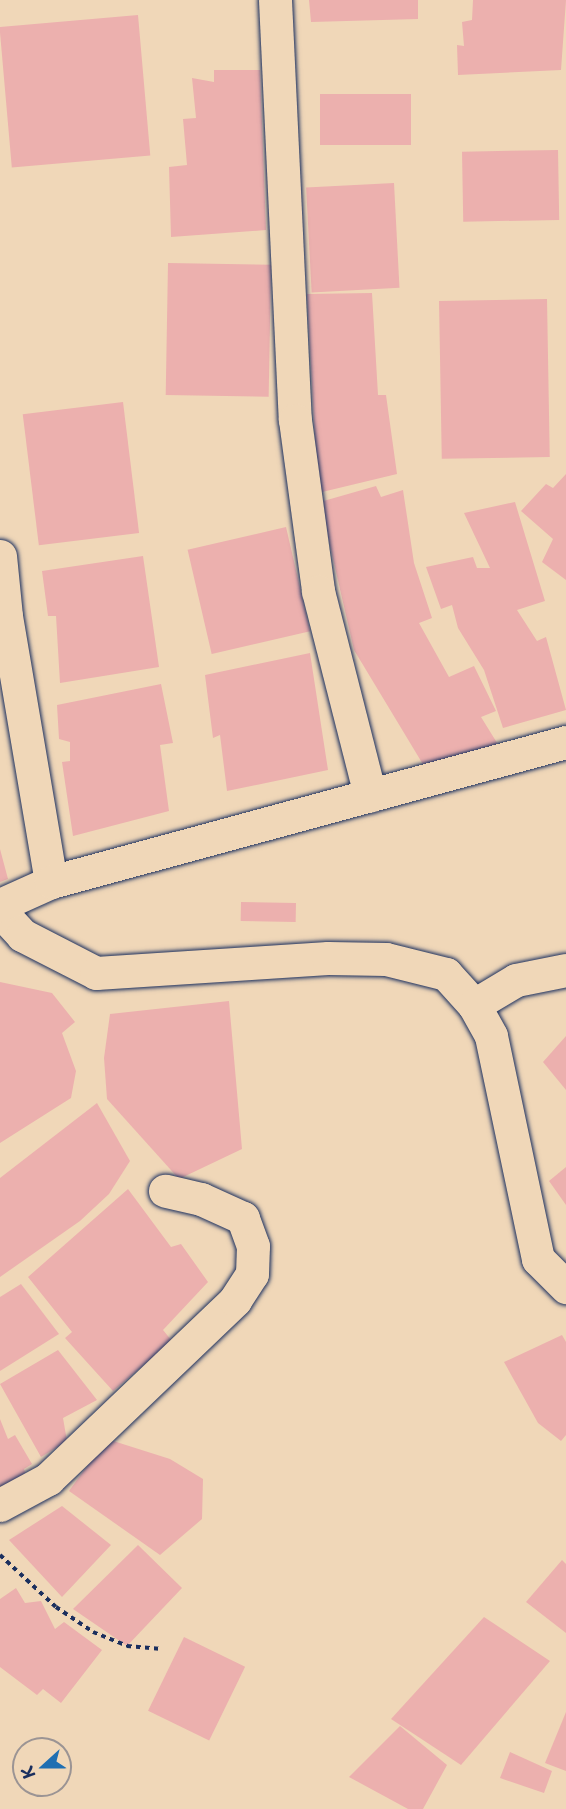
<!DOCTYPE html>
<style>
body{margin:0}
#map{position:relative;width:566px;height:1809px;overflow:hidden;background:#f0d7b8;font-family:"Playpen Sans",sans-serif}
div>[style]{position:absolute}
.building>*{inset:0;background:#ecb0ae;transform-origin:0 0}
.path>*{height:4px;margin-top:-2px;transform-origin:0;background:repeating-linear-gradient(90deg,#1b2f5e 0 4.5px,transparent 0 9px)}
.roads{filter:drop-shadow(0 0 2px #1b2f5e) drop-shadow(0 0 2px #1b2f5e)}
.minor>*{height:33px;margin:-16.5px;padding:0 16.5px;transform-origin:16.5px;border-radius:16.5px;background:#f0d7b8}
.tertiary>*{height:33px;margin:-16.5px;padding:0 16.5px;transform-origin:16.5px;border-radius:16.5px;background:#f0d7b8}
span{translate:-50% -50%;white-space:nowrap;text-align:center;line-height:1.15;-webkit-text-stroke:5px #f0d7b8;paint-order:stroke}
.north{position:absolute;left:12px;top:1737px;width:60px;height:60px;box-sizing:border-box;background:#f0d7b8;border:2px solid #9b9494;border-radius:50%;rotate:249deg;font-size:16px;font-weight:700;line-height:24px;text-align:center;color:#1b2f5e}
.north::after{content:'';display:block;margin:auto;width:21px;height:27px;background:#1f6fb2;clip-path:polygon(50% 0,100% 100%,50% 72%,0 100%)}
</style>
<div id="map">
<div class="building">
<i style="clip-path:polygon(309px 0,418px 0,418px 19px,311px 22px)"></i>
<i style="clip-path:polygon(473px 0,566px 0,561px 70px,458px 75px,457px 45px,464px 46px,462px 22px,472px 20px)"></i>
<i style="left:138px;top:15px;width:141px;height:139px;rotate:85deg"></i>
<i style="clip-path:polygon(214px 70px,260px 70px,266px 230px,171px 237px,169px 167px,187px 165px,183px 119px,196px 118px,192px 78px,214px 82px)"></i>
<i style="left:320px;top:94px;width:91px;height:51px"></i>
<i style="left:558px;top:150px;width:70px;height:96px;rotate:89deg"></i>
<i style="left:394px;top:183px;width:105px;height:88px;rotate:87deg"></i>
<i style="left:168px;top:263px;width:103px;height:132px;rotate:1deg"></i>
<i style="clip-path:polygon(372px 293px,378px 395px,386px 395px,397px 474px,318px 493px,307px 294px)"></i>
<i style="left:547px;top:299px;width:158px;height:108px;rotate:89deg"></i>
<i style="left:123px;top:402px;width:132px;height:101px;rotate:83deg"></i>
<i style="clip-path:polygon(566px 474px,566px 580px,542px 562px,553px 539px,521px 511px,546px 484px,553px 488px)"></i>
<i style="clip-path:polygon(376px 486px,381px 497px,403px 490px,414px 563px,432px 618px,419px 623px,449px 677px,474px 666px,496px 711px,481px 717px,499px 746px,424px 766px,354px 650px,320px 502px)"></i>
<i style="clip-path:polygon(515px 502px,545px 601px,517px 610px,537px 641px,546px 637px,566px 710px,503px 728px,484px 670px,458px 628px,452px 605px,441px 609px,426px 567px,473px 557px,477px 568px,490px 568px,464px 513px)"></i>
<i style="left:286px;top:527px;width:107px;height:101px;rotate:77deg"></i>
<i style="clip-path:polygon(143px 556px,159px 667px,60px 683px,56px 616px,48px 616px,42px 571px)"></i>
<i style="clip-path:polygon(310px 653px,328px 770px,227px 791px,220px 735px,213px 738px,205px 675px)"></i>
<i style="clip-path:polygon(161px 684px,173px 743px,160px 745px,169px 811px,73px 836px,62px 762px,70px 761px,70px 742px,59px 739px,57px 705px)"></i>
<i style="clip-path:polygon(0 849px,8px 879px,0 882px)"></i>
<i style="left:241px;top:902px;width:55px;height:19px;rotate:1deg"></i>
<i style="clip-path:polygon(0 982px,52px 993px,75px 1022px,62px 1033px,76px 1071px,71px 1098px,0 1143px)"></i>
<i style="clip-path:polygon(229px 1001px,242px 1149px,179px 1179px,107px 1099px,104px 1058px,110px 1014px)"></i>
<i style="clip-path:polygon(566px 1036px,566px 1090px,543px 1062px)"></i>
<i style="clip-path:polygon(97px 1103px,130px 1161px,109px 1194px,80px 1221px,0 1277px,0 1178px)"></i>
<i style="clip-path:polygon(566px 1167px,566px 1205px,549px 1181px)"></i>
<i style="clip-path:polygon(128px 1189px,171px 1247px,181px 1244px,208px 1282px,163px 1330px,172px 1341px,113px 1391px,65px 1338px,72px 1332px,28px 1277px)"></i>
<i style="clip-path:polygon(21px 1284px,59px 1334px,0 1371px,0 1297px)"></i>
<i style="clip-path:polygon(562px 1335px,566px 1342px,566px 1435px,561px 1441px,538px 1423px,504px 1362px)"></i>
<i style="clip-path:polygon(58px 1350px,97px 1400px,63px 1418px,67px 1441px,41px 1457px,0 1384px)"></i>
<i style="clip-path:polygon(0 1419px,8px 1439px,15px 1435px,32px 1464px,24px 1469px,28px 1481px,0 1494px)"></i>
<i style="clip-path:polygon(107px 1439px,170px 1459px,203px 1479px,202px 1519px,160px 1555px,69px 1491px)"></i>
<i style="clip-path:polygon(62px 1506px,111px 1545px,62px 1597px,9px 1540px)"></i>
<i style="clip-path:polygon(138px 1545px,182px 1588px,127px 1646px,73px 1609px)"></i>
<i style="clip-path:polygon(562px 1560px,566px 1564px,566px 1633px,526px 1602px)"></i>
<i style="clip-path:polygon(16px 1588px,25px 1603px,41px 1601px,55px 1629px,64px 1622px,102px 1650px,61px 1703px,43px 1689px,37px 1695px,0 1667px,0 1599px)"></i>
<i style="clip-path:polygon(484px 1617px,550px 1661px,461px 1765px,391px 1719px)"></i>
<i style="left:184px;top:1637px;width:68px;height:82px;rotate:26deg"></i>
<i style="clip-path:polygon(566px 1712px,566px 1771px,545px 1763px)"></i>
<i style="clip-path:polygon(400px 1726px,447px 1765px,423px 1809px,408px 1809px,349px 1777px)"></i>
<i style="clip-path:polygon(510px 1752px,552px 1771px,544px 1793px,500px 1778px)"></i>
</div>
<div class="path">
<i style="left:0;top:1555px;width:76px;rotate:42.9deg"></i>
<i style="left:56px;top:1607px;width:45px;rotate:34deg"></i>
<i style="left:93px;top:1632px;width:37px;rotate:22deg"></i>
<i style="left:127px;top:1646px;width:35px;rotate:5deg"></i>
</div>
<div class="roads">
<div class="minor">
<i style="left:275px;top:0;width:420px;rotate:87.3deg"></i>
<i style="left:295px;top:420px;width:173px;rotate:82.3deg"></i>
<i style="left:318px;top:591px;width:211px;rotate:75.7deg"></i>
<i style="left:0;top:556px;width:60px;rotate:84.3deg"></i>
<i style="left:6px;top:616px;width:270px;rotate:80.4deg"></i>
<i style="left:0;top:911px;width:33px;rotate:47deg"></i>
<i style="left:22px;top:935px;width:83px;rotate:27.2deg"></i>
<i style="left:96px;top:973px;width:232px;rotate:-3.7deg"></i>
<i style="left:328px;top:958px;width:58px;rotate:1deg"></i>
<i style="left:386px;top:959px;width:62px;rotate:14deg"></i>
<i style="left:446px;top:974px;width:42px;rotate:47.9deg"></i>
<i style="left:566px;top:970px;width:51px;rotate:168.7deg"></i>
<i style="left:516px;top:980px;width:49px;rotate:149.2deg"></i>
<i style="left:474px;top:1005px;width:35px;rotate:61deg"></i>
<i style="left:491px;top:1036px;width:228px;rotate:78.1deg"></i>
<i style="left:538px;top:1259px;width:40px;rotate:45deg"></i>
<i style="left:0;top:1505px;width:55px;rotate:-28.4deg"></i>
<i style="left:48px;top:1479px;width:259px;rotate:-43.7deg"></i>
<i style="left:235px;top:1300px;width:31px;rotate:-57deg"></i>
<i style="left:252px;top:1274px;width:28px;rotate:-88deg"></i>
<i style="left:253px;top:1246px;width:30px;rotate:-110deg"></i>
<i style="left:243px;top:1218px;width:46px;rotate:-155.7deg"></i>
<i style="left:201px;top:1199px;width:37px;rotate:-167deg"></i>
</div>
<div class="tertiary">
<i style="left:0;top:905px;width:56px;rotate:-24.3deg"></i>
<i style="left:51px;top:882px;width:534px;rotate:-15.21deg"></i>
</div>
</div>
<div class="north">K</div>
</div>
